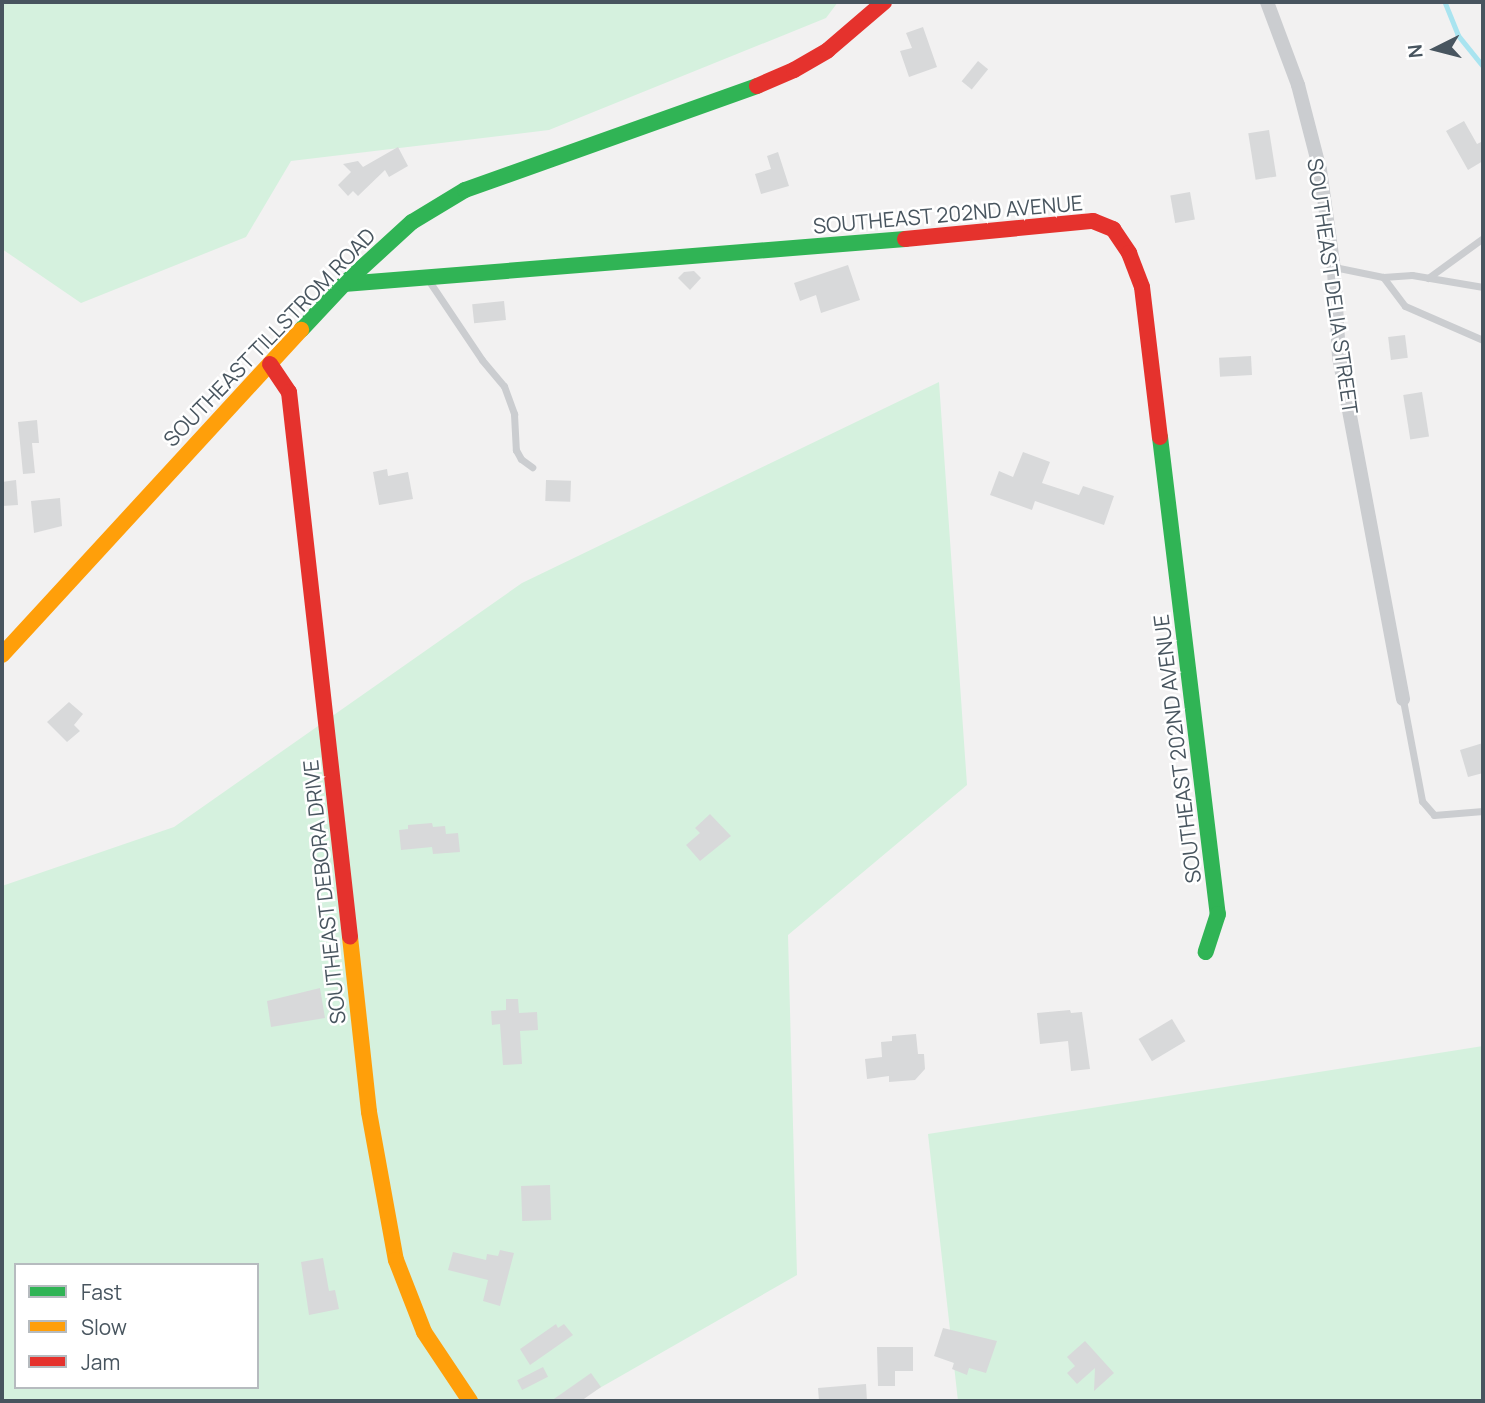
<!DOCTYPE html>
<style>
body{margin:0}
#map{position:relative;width:1485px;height:1403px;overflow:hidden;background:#f2f1f1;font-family:Manrope,sans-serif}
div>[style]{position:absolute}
.green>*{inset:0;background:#d5f1de}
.stream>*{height:4.5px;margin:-2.25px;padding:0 2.25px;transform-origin:2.25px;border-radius:2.25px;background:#a9e4f0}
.building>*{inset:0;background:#d8d9da;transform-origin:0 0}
.lane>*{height:7px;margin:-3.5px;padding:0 3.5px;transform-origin:3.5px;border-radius:3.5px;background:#cbcdd0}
.street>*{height:14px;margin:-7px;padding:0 7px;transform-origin:7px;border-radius:7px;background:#cbcdd0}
.fast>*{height:16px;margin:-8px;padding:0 8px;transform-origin:8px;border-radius:8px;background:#30b455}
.slow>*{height:16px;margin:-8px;padding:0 8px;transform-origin:8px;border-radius:8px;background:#ff9f0a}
.jam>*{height:16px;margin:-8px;padding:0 8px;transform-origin:8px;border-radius:8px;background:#e5322d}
span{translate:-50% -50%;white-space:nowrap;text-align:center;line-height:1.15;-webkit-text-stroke:5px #fff;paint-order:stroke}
.street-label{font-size:21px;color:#48555f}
.frame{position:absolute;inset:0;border:4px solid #48555f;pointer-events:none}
.legend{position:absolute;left:14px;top:1263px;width:245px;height:126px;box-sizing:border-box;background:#fff;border:2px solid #b6bbbf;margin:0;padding:9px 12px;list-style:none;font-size:21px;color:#48555f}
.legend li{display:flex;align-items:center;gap:14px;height:35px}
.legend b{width:35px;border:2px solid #b6bbbf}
.north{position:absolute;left:1401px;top:14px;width:70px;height:70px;-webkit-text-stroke:5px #fff;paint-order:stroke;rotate:264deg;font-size:19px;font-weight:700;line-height:28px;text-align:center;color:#48555f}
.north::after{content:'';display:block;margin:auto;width:24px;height:32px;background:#48555f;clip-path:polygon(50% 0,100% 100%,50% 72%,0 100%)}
</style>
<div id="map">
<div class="green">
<i style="clip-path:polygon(2px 2px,838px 2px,826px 18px,549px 130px,291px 161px,246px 237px,81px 303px,2px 249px)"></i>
<i style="clip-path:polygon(evenodd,939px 382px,967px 785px,788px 935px,797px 1275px,577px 1401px,2px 1401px,2px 886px,174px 827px,522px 583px,939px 382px,16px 1265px,257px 1265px,257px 1387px,16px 1387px,16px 1265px)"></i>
<i style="clip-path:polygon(1483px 1046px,1483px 1401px,958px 1401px,928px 1134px)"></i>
</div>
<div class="stream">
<i style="left:1445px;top:2px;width:35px;rotate:68deg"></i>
<i style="left:1458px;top:35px;width:40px;rotate:51deg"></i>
</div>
<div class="building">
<i style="clip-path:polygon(923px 27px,937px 67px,909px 77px,900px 51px,912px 48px,906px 33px)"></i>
<i style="left:978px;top:61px;width:13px;height:26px;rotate:39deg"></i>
<i style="clip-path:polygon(1464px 121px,1477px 144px,1483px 141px,1483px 161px,1468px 170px,1446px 131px)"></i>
<i style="left:1269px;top:130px;width:47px;height:21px;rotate:81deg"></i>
<i style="clip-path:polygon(398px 147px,408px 166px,389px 177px,385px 170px,358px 196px,353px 191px,348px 196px,338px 185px,351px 172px,343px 164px,358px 161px,363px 167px)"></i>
<i style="clip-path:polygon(778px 152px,789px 186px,761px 194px,755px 174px,771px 169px,767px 156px)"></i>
<i style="left:1190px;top:192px;width:28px;height:20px;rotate:80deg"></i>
<i style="clip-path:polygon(848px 265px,860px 300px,821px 313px,816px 295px,800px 301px,794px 283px)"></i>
<i style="clip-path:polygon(694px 271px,701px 278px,690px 290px,678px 278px,684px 272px)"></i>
<i style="left:504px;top:301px;width:19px;height:32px;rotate:84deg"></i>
<i style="left:1405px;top:335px;width:23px;height:17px;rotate:83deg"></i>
<i style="left:1251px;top:356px;width:19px;height:32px;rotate:87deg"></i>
<i style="left:1422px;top:392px;width:45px;height:19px;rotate:81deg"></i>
<i style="clip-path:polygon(37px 420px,39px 443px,32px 443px,35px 473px,23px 474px,18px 422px)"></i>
<i style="clip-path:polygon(1023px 452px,1050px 462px,1042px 483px,1079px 495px,1083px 486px,1114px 496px,1104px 525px,1035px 501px,1032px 510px,990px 495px,999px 471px,1013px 477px)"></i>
<i style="clip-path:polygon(387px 469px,388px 476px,408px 472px,413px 499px,379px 505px,373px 472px)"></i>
<i style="clip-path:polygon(16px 480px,18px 505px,2px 506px,2px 482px)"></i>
<i style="left:546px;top:480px;width:25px;height:21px;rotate:2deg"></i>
<i style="clip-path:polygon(60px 498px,62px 526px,34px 533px,31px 501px)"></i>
<i style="clip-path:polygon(69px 702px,83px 714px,74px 725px,80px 731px,67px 742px,47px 722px)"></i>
<i style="clip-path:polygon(1483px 743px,1483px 773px,1468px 777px,1460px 750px)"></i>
<i style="clip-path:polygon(710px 814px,731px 836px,700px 861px,686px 845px,700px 833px,695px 828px)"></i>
<i style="clip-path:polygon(432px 823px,433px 827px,445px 826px,446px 834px,458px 833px,460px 852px,433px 854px,432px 847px,401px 850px,399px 830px,408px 829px,408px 825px)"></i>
<i style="clip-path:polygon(320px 988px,325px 1018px,271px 1027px,267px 1001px)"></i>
<i style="clip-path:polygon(506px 999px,518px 999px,519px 1013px,537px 1012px,538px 1030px,520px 1031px,522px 1064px,503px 1065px,500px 1024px,492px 1025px,491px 1011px,506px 1010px)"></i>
<i style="clip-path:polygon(1070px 1010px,1071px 1013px,1082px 1012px,1090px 1069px,1071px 1071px,1068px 1041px,1040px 1044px,1037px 1013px)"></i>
<i style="left:1172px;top:1019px;width:26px;height:39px;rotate:59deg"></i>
<i style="clip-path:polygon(916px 1034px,918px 1054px,924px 1054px,925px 1069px,915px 1080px,889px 1082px,889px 1076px,867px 1079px,865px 1059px,882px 1057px,881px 1042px,892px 1041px,892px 1036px)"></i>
<i style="left:550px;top:1185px;width:35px;height:29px;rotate:88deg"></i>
<i style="clip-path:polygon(500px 1250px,514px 1253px,500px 1306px,483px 1301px,488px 1280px,448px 1270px,453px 1252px,486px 1260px,487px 1254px,498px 1256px)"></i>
<i style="clip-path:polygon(323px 1258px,329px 1291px,335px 1290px,339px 1309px,309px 1315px,301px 1262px)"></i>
<i style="clip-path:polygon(556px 1324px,558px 1328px,564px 1324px,573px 1335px,530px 1365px,520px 1349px)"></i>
<i style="clip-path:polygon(943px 1328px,997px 1341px,986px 1373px,969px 1368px,967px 1375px,952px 1369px,954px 1363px,934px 1356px)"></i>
<i style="clip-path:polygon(1085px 1341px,1114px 1373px,1094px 1391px,1095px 1368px,1077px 1384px,1067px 1373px,1075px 1366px,1067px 1357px)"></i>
<i style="clip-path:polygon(877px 1347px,913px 1347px,913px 1371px,895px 1371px,895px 1386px,878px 1386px)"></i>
<i style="left:543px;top:1367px;width:11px;height:29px;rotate:63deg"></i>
<i style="clip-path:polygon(591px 1373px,601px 1387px,581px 1401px,551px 1401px)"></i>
<i style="clip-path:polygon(866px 1384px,867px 1401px,819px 1401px,818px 1388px)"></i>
</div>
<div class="lane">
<i style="left:1334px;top:267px;width:50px;rotate:11.5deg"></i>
<i style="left:1383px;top:277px;width:36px;rotate:53deg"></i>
<i style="left:1405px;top:306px;width:85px;rotate:23.6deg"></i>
<i style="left:1383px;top:277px;width:29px;rotate:-4deg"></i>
<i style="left:1412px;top:275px;width:72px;rotate:9.6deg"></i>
<i style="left:1428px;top:278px;width:68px;rotate:-36deg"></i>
<i style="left:429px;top:281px;width:95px;rotate:56.1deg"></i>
<i style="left:482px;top:360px;width:34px;rotate:50deg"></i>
<i style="left:504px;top:386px;width:30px;rotate:70deg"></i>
<i style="left:514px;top:414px;width:36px;rotate:87deg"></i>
<i style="left:516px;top:450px;width:10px;rotate:61deg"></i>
<i style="left:521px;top:459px;width:14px;rotate:36deg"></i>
<i style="left:1403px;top:700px;width:103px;rotate:79.3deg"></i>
<i style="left:1422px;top:801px;width:18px;rotate:49deg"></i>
<i style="left:1434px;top:815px;width:49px;rotate:-4.7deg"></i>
</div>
<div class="street">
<i style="left:1267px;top:2px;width:89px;rotate:69.5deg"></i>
<i style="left:1298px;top:85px;width:88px;rotate:75.5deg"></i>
<i style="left:1320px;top:170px;width:101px;rotate:82deg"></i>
<i style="left:1334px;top:270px;width:87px;rotate:86.7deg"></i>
<i style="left:1339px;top:357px;width:348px;rotate:79.4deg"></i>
</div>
<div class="fast">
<i style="left:344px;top:284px;width:563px;rotate:-4.59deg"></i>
<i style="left:301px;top:330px;width:63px;rotate:-46.9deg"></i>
<i style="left:344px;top:284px;width:92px;rotate:-42.4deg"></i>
<i style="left:412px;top:222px;width:62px;rotate:-31.1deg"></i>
<i style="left:465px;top:190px;width:310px;rotate:-19.6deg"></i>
<i style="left:1160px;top:437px;width:481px;rotate:83.1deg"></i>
<i style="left:1218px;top:914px;width:40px;rotate:108deg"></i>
</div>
<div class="slow">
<i style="left:2px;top:655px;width:442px;rotate:-47.4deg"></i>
<i style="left:350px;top:937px;width:176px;rotate:83.8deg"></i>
<i style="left:369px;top:1112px;width:150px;rotate:79.7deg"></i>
<i style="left:396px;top:1260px;width:77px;rotate:68.7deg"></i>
<i style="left:424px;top:1332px;width:83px;rotate:56.3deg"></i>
</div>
<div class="jam">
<i style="left:757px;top:86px;width:40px;rotate:-23.4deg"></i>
<i style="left:794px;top:70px;width:39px;rotate:-30deg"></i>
<i style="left:828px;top:50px;width:74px;rotate:-40.6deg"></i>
<i style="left:905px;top:239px;width:189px;rotate:-5.5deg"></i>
<i style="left:1093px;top:221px;width:22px;rotate:22deg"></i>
<i style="left:1113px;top:229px;width:29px;rotate:56deg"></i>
<i style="left:1129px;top:253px;width:36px;rotate:69deg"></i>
<i style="left:1142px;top:287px;width:151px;rotate:83.2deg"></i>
<i style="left:270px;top:364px;width:34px;rotate:56deg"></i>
<i style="left:289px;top:392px;width:548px;rotate:83.61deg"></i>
</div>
<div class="street-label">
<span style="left:948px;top:214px;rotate:-5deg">SOUTHEAST 202ND AVENUE</span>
<span style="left:1333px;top:286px;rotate:82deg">SOUTHEAST DELIA STREET</span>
<span style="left:269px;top:337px;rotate:-46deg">SOUTHEAST TILLSTROM ROAD</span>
<span style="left:1177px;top:749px;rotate:-97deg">SOUTHEAST 202ND AVENUE</span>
<span style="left:324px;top:892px;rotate:-96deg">SOUTHEAST DEBORA DRIVE</span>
</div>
<div class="frame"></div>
<ul class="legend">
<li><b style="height:9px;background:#30b455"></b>Fast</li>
<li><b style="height:9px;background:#ff9f0a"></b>Slow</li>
<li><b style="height:9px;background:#e5322d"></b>Jam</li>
</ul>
<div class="north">N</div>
</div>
